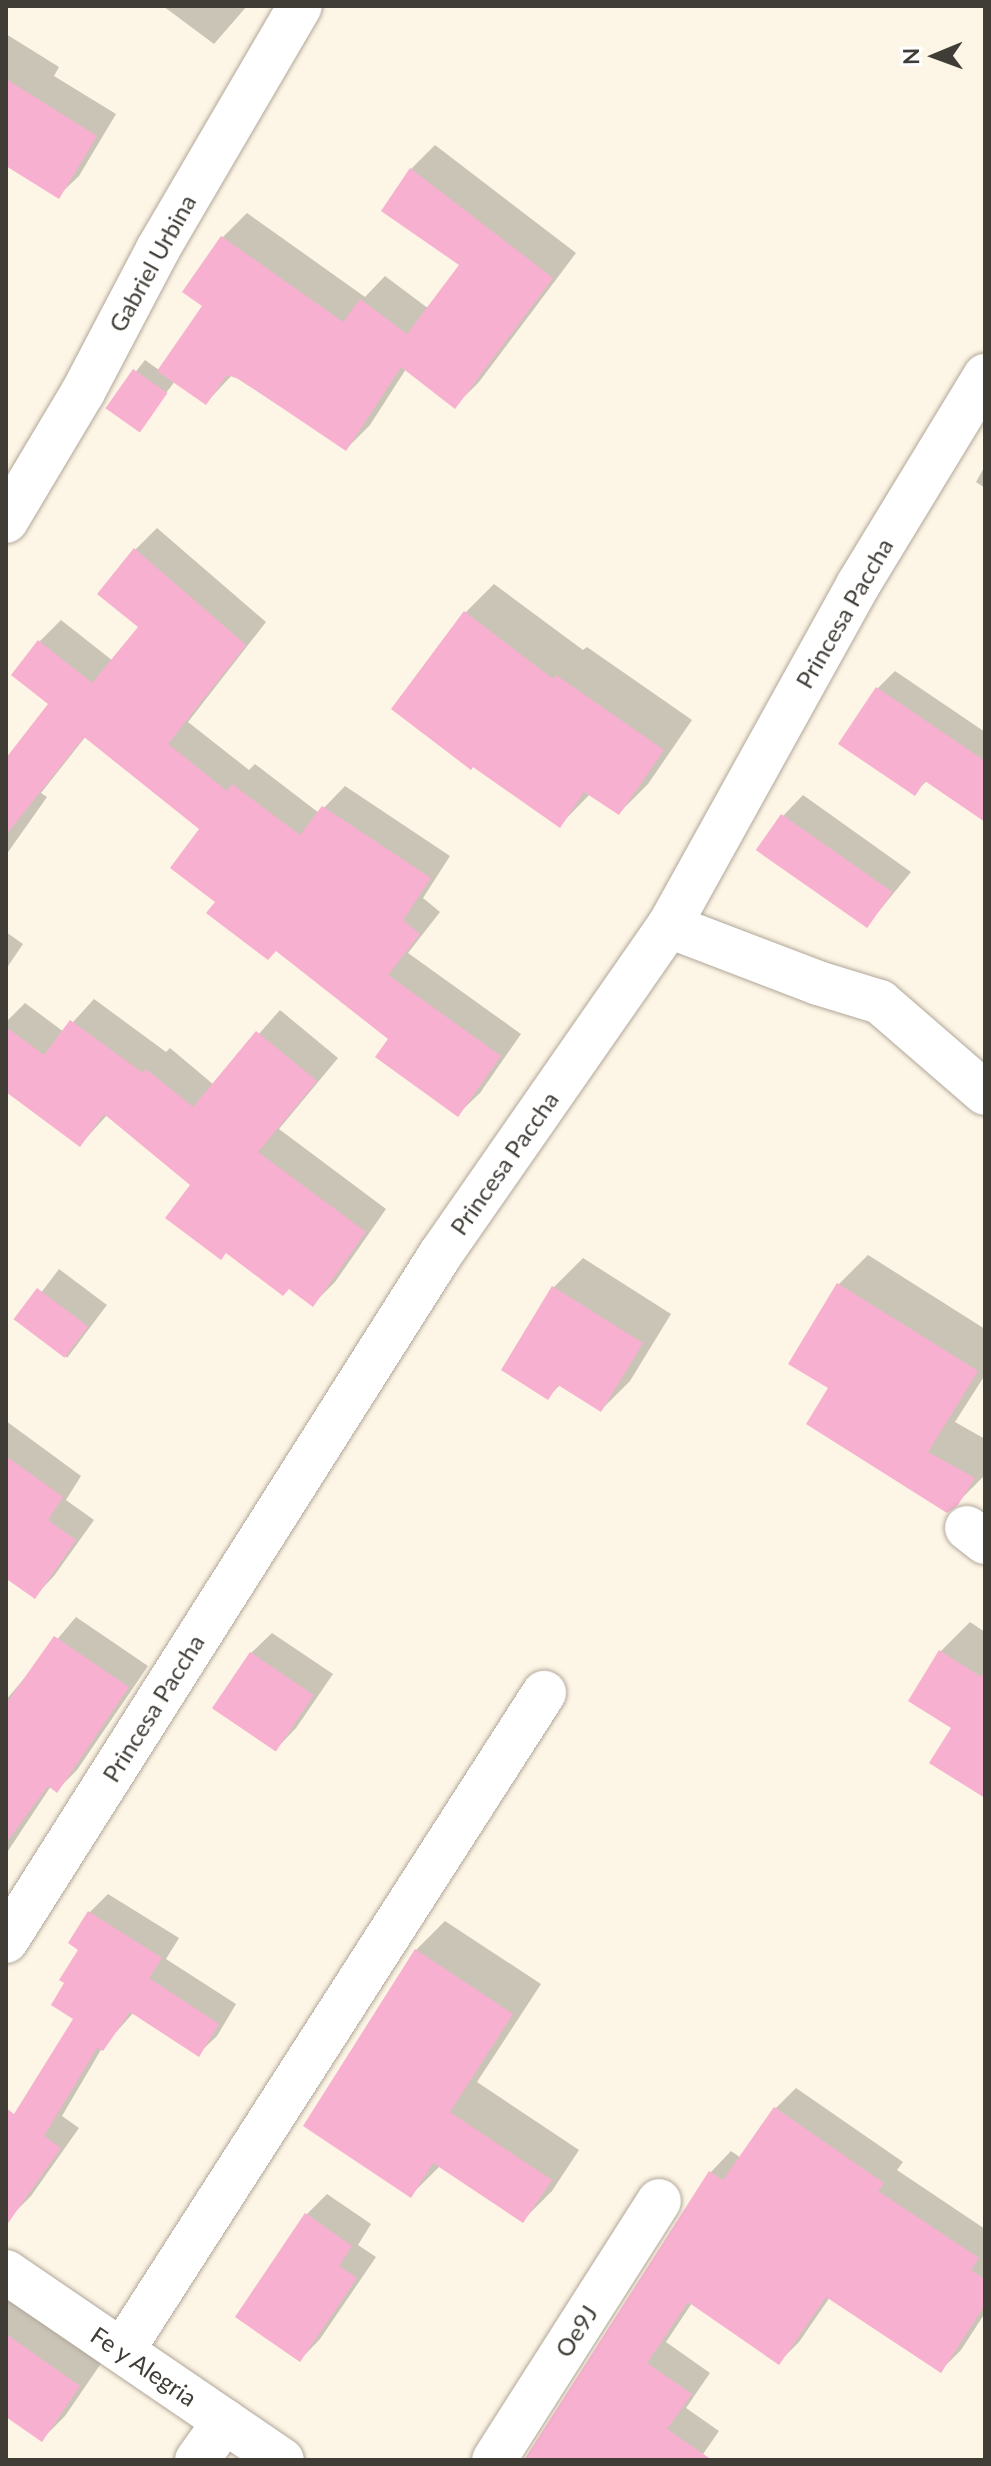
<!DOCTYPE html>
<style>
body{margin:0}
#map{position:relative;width:991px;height:2466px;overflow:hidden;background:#fdf5e5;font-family:Lato,sans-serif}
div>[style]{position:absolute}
.shadow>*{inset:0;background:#0003;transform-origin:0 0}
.building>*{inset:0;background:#f7b0cf;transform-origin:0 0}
.roads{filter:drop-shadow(0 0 2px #b0a799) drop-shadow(0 0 2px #b0a799)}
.minor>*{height:44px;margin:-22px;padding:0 22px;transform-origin:22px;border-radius:22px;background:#fff}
span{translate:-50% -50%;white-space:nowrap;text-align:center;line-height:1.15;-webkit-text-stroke:6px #fff;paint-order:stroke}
.street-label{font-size:24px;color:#403c36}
.frame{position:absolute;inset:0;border:8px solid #403c36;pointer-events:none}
.north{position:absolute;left:895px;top:16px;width:80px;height:80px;-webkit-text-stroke:6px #fff;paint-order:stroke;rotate:269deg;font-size:22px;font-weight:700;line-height:32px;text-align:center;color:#403c36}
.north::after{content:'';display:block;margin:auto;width:28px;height:36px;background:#403c36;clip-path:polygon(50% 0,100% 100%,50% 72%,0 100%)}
</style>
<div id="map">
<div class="shadow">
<i style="clip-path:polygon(163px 6px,247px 6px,214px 44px)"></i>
<i style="clip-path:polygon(6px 34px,59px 67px,54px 76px,116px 114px,79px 176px,58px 196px,6px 163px)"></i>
<i style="clip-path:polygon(435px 145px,576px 253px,479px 382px,455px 406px,406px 369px,370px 425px,346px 449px,232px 375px,206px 403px,175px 381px,139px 429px,108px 407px,145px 360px,159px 370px,205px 306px,185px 291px,223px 237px,247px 213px,365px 297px,385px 276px,429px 309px,462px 265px,384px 211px,411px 169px)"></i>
<i style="clip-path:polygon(985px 466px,985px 488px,976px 482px)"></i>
<i style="clip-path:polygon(157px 528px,266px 622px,188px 722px,249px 770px,255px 764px,319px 813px,345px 786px,450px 856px,423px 898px,440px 912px,408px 953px,521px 1034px,480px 1093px,458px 1114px,390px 1039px,218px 901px,201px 829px,86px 736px,41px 793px,47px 797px,6px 855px,6px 754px,9px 756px,50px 704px,39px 642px,61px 620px,113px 661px,140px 627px,135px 550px)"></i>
<i style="clip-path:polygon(494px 584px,583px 650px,587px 647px,692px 720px,648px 784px,619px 813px,590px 794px,560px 825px,465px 613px)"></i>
<i style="clip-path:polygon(895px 671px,985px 732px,985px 815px,928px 780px,914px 793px,877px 689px)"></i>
<i style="clip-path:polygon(803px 795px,911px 872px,866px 927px,783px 816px)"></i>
<i style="clip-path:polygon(6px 932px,23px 944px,6px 969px)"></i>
<i style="clip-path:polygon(94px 999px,166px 1052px,170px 1048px,214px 1085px,280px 1010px,338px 1058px,279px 1129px,386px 1209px,335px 1282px,313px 1304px,193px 1184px,108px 1114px,80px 1145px,6px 1090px,6px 1022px,25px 1003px,64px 1032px)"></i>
<i style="clip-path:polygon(868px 1255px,985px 1329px,985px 1375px,955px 1422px,985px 1439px,985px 1475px,957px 1503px,831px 1388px,790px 1363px,839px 1284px)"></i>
<i style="clip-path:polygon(583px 1258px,671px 1314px,630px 1381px,601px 1410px,560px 1385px,548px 1397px,553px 1288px)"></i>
<i style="left:59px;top:1269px;width:60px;height:66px;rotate:37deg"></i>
<i style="clip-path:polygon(6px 1421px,81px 1476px,66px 1500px,94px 1520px,54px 1576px,35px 1596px,6px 1576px)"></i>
<i style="clip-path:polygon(76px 1617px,148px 1666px,77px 1770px,57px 1790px,51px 1786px,6px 1854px,6px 1700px)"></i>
<i style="clip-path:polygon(970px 1622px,985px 1632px,985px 1795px,953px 1727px,941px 1651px)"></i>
<i style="clip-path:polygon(272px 1633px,333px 1674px,296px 1728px,276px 1749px,251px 1653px)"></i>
<i style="clip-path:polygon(108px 1894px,179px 1938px,166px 1959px,236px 2004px,217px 2036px,198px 2054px,134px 2012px,102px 2048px,62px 2116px,79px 2128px,31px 2196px,12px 2215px,6px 2211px,6px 2129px,76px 2019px,81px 1950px,89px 1913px)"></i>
<i style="clip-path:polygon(445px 1921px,541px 1984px,477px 2082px,579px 2150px,552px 2191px,523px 2220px,441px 2165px,411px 2195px,416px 1950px)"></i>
<i style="clip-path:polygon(796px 2088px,903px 2162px,897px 2170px,985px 2229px,985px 2313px,961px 2350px,940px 2371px,830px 2297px,799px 2342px,779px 2362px,692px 2303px,666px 2342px,710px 2373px,686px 2408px,719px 2431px,699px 2460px,527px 2460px,711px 2172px,731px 2151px,741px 2158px,775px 2109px)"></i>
<i style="clip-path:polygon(327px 2194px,371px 2224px,358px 2245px,376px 2257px,320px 2339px,300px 2360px,307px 2214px)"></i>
<i style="clip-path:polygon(6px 2284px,102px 2362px,65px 2416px,42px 2439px,6px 2415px)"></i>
</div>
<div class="building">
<i style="clip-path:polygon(6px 79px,97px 136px,59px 199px,6px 166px)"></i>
<i style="clip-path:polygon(410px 168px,553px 278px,455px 409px,401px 367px,346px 451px,239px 379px,227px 375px,206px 405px,157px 371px,202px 306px,182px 292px,221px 236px,343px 322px,360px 299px,407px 334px,459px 265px,381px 211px)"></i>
<i style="left:133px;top:369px;width:42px;height:48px;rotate:35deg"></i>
<i style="clip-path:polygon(134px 548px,246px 645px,168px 744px,227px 791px,232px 784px,300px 835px,322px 806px,431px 878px,403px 920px,420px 934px,388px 975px,501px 1056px,458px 1117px,375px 1057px,388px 1039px,276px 951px,268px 960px,206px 913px,215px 902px,170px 868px,199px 829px,84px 737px,6px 835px,6px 758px,48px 704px,11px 675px,38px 640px,92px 683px,138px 627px,97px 594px)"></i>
<i style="clip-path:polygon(464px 611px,553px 679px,556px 675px,664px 750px,619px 815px,584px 792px,560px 828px,473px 767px,471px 770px,391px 709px)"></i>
<i style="clip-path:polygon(876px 687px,985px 761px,985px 822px,925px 781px,915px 796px,838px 744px)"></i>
<i style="left:781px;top:814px;width:136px;height:44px;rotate:35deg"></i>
<i style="clip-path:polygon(70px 1020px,143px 1073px,146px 1069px,193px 1107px,256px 1031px,317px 1081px,258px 1152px,366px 1232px,313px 1307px,289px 1289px,283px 1296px,226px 1253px,221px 1260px,165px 1218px,190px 1185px,104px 1114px,80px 1147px,6px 1092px,6px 1027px,44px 1055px)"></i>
<i style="clip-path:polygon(837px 1283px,978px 1371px,928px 1452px,975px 1478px,958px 1505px,947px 1513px,806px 1424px,828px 1388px,788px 1364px)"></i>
<i style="clip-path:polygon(552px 1286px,643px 1343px,601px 1412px,558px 1385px,548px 1400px,501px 1370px)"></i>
<i style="left:37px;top:1288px;width:64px;height:39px;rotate:37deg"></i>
<i style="clip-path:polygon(6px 1456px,63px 1497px,48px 1520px,76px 1540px,35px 1599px,8px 1580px,6px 1583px)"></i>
<i style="clip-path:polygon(54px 1636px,129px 1687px,57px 1793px,48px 1786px,6px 1843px,6px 1704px)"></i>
<i style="clip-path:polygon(939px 1650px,981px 1677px,985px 1671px,985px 1798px,929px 1763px,951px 1728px,908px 1701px)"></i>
<i style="left:250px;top:1652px;width:77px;height:68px;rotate:34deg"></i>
<i style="clip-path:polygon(88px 1911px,162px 1958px,149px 1978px,219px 2024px,199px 2057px,130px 2012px,103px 2051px,97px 2048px,44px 2136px,61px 2148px,6px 2226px,6px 2108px,14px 2114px,73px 2019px,51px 2005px,64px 1983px,59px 1980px,78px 1950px,68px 1943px)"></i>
<i style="clip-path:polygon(415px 1949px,513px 2014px,450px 2112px,552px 2180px,523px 2223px,433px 2163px,411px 2198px,303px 2126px)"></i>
<i style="clip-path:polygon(774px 2107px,884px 2183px,878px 2191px,979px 2258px,971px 2270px,985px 2279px,985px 2305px,941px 2373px,826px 2297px,779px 2365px,688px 2302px,647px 2363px,692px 2394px,667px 2429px,712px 2460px,524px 2460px,709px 2171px,723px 2180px)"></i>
<i style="clip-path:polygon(305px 2213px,352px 2246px,339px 2266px,357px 2278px,300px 2362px,235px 2317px)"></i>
<i style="clip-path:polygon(6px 2334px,80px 2386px,42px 2442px,6px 2417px)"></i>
</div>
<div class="roads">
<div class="minor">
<i style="left:6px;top:521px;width:150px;rotate:-59.2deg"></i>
<i style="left:83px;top:392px;width:161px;rotate:-62.3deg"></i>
<i style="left:158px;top:249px;width:281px;rotate:-59.7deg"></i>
<i style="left:669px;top:926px;width:160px;rotate:20.9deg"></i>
<i style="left:818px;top:983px;width:65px;rotate:17deg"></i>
<i style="left:880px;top:1002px;width:139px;rotate:40.9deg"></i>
<i style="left:967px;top:1528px;width:23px;rotate:38deg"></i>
<i style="left:6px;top:1941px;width:812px;rotate:-57.68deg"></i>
<i style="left:440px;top:1255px;width:401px;rotate:-55.2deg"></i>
<i style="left:669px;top:926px;width:390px;rotate:-61deg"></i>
<i style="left:858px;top:585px;width:245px;rotate:-58.7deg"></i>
<i style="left:6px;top:2272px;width:334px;rotate:34.3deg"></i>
<i style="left:122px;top:2351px;width:782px;rotate:-57.33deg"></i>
<i style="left:197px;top:2460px;width:48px;rotate:-54.3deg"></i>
<i style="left:494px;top:2460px;width:307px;rotate:-57.5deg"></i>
</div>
</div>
<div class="street-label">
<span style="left:152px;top:263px;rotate:-61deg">Gabriel Urbina</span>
<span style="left:844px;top:613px;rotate:-60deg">Princesa Paccha</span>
<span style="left:504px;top:1163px;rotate:-55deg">Princesa Paccha</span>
<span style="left:153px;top:1708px;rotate:-58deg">Princesa Paccha</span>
<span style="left:576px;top:2331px;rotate:-57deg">Oe9J</span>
<span style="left:144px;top:2366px;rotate:34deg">Fe y Alegria</span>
</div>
<div class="frame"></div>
<div class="north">N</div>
</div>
